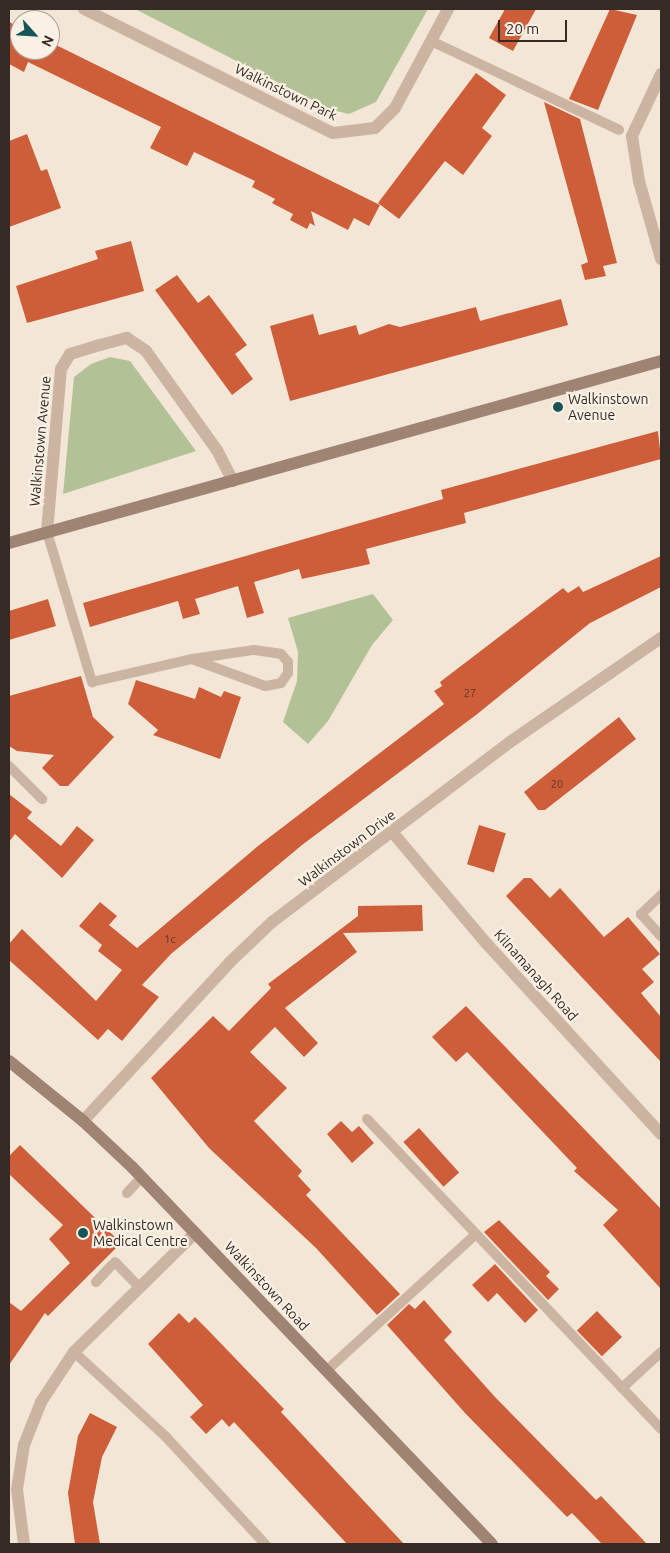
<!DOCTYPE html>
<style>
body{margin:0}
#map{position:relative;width:670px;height:1553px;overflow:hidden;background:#f3e6d7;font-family:Ubuntu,sans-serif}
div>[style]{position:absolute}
.green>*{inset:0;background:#b3c296}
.building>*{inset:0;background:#ce5e39;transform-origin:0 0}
.service>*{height:10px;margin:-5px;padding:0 5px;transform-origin:5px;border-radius:5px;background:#cbb5a2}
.minor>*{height:12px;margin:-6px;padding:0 6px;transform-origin:6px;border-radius:6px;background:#cbb5a2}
.secondary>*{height:12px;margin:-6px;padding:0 6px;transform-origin:6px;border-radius:6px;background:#9f8474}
.dots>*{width:14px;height:14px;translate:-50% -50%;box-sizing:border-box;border:2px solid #faf0e3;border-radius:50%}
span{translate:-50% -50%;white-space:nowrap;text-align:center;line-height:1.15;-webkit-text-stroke:4.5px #faf0e3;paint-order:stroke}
.number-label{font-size:11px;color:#5b372a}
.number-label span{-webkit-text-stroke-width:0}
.street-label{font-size:14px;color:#352a25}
.poi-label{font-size:14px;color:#352a25}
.left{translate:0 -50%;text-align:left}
.frame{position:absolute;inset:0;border:10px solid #352a25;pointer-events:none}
.north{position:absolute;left:10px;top:10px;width:50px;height:50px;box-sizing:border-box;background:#faf0e3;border:1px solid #aba197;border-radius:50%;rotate:116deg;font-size:14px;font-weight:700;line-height:20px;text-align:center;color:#352a25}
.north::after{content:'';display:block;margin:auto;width:18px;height:22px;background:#185559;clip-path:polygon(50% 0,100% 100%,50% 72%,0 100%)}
.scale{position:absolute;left:498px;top:20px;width:69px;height:22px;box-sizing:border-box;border:2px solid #352a25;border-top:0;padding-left:6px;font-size:15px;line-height:18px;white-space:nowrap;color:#352a25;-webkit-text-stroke:4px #faf0e3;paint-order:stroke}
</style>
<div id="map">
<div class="green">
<i style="clip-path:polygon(135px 9px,428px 9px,376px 102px,349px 114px,332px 110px)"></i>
<i style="clip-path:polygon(110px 357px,130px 361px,196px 451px,63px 494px,74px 377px,91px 364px)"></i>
<i style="clip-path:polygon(373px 594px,393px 620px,372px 645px,328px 721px,308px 744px,283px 722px,297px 681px,298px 652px,288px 618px)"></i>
</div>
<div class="building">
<i style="clip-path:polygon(505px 9px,536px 9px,513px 51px,489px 38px)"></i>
<i style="clip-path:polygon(610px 9px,637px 15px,598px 110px,569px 99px)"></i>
<i style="clip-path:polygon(9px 22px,20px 27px,20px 50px,50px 50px,50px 42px,380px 205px,369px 226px,354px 218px,348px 230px,311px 211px,315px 226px,310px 223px,307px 229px,290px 220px,293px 214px,272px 203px,275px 199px,252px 187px,255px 181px,194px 152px,187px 166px,150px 148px,161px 127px,28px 62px,24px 72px,9px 64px)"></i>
<i style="clip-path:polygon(476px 73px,506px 95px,482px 128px,492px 136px,463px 175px,445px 161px,399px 219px,378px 203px)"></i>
<i style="clip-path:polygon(544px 102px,580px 119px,617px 263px,603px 266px,606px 276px,585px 280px,581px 265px,588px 262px)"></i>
<i style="clip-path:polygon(27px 134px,41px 171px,47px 169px,61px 208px,9px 227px,9px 141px)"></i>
<i style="clip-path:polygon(131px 241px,144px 291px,27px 323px,16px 286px,98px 259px,95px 251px)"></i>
<i style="clip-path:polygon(177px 275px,198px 303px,209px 295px,247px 345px,235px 354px,253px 379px,232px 395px,155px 290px)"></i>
<i style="clip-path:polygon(561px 299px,568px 325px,290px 401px,270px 326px,313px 314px,319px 335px,356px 325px,359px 335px,389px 324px,400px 327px,476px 307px,480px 321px)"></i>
<i style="clip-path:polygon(658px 431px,661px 459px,464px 513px,466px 523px,366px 549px,370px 564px,302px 579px,299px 569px,254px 582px,264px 613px,247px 618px,238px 586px,195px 599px,200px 614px,183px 619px,178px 601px,90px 627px,83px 603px,443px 499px,441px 490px)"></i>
<i style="clip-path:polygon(661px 556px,661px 587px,590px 623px,476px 715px,302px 845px,171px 954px,142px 985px,159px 997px,122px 1041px,108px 1029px,98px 1040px,9px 960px,9px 944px,22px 929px,96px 1001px,122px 970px,98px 951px,102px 945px,79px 926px,100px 902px,117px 916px,109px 925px,137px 948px,258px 846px,444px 704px,434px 691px,442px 686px,440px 682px,563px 588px,568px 593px,579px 586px,583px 592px)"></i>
<i style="clip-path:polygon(48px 599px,56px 626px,9px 640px,9px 611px)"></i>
<i style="clip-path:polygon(81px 676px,93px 717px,114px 737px,68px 786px,60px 786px,42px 768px,54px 755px,17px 751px,9px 746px,9px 696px)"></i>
<i style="clip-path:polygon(136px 680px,195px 699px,199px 687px,221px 697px,224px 691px,241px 697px,220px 759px,153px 735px,158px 730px,128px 704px)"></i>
<i style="clip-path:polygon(619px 717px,636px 739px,545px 810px,538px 810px,524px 792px)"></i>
<i style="clip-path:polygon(9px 794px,32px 812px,27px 818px,61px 846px,77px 826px,94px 840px,62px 878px,15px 834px,9px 842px)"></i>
<i style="left:479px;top:825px;width:28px;height:41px;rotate:17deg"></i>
<i style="clip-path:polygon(524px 878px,531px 878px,550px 898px,560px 888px,604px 937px,628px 917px,660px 954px,642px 969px,654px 982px,641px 993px,661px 1017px,661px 1062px,506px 896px)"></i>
<i style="clip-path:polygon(422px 905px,423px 931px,343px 933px,357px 952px,285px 1008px,318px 1043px,304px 1057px,275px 1027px,250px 1052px,287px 1088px,254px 1121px,302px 1171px,298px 1176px,311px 1190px,306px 1195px,400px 1294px,377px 1315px,316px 1248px,209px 1148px,151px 1078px,213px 1016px,229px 1031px,271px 988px,268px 984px,358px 916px,358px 906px)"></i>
<i style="clip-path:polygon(466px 1006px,661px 1209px,661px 1289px,603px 1225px,618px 1210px,574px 1171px,577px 1168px,467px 1052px,456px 1062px,432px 1037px)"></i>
<i style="clip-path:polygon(341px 1121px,352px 1132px,359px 1126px,374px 1143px,352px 1163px,327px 1134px)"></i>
<i style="left:419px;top:1128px;width:60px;height:21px;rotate:48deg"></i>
<i style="clip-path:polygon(20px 1145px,121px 1243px,48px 1316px,45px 1313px,9px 1365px,9px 1302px,21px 1311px,70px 1263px,49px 1239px,63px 1225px,9px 1174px,9px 1156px)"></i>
<i style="clip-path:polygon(499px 1220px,550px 1272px,546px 1276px,559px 1289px,548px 1300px,484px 1232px)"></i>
<i style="clip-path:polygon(495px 1264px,538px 1310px,525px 1323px,497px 1293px,488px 1302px,472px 1285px)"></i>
<i style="clip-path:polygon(424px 1300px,452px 1332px,444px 1340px,495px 1397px,596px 1500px,601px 1496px,647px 1544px,602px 1544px,572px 1513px,567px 1517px,465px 1413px,387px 1325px,409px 1304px,415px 1309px)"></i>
<i style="left:597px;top:1311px;width:36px;height:28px;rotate:46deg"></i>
<i style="clip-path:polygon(179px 1313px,189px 1323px,195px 1317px,208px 1330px,284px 1409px,281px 1412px,404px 1544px,347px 1544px,234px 1422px,229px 1427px,222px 1419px,206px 1434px,190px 1417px,203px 1405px,148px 1344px)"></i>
<i style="clip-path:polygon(90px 1413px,117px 1427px,102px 1457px,93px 1502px,100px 1544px,75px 1544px,68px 1493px,78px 1436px)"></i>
</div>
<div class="service">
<i style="left:431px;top:41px;width:208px;rotate:25.3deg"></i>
<i style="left:47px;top:532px;width:157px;rotate:73.3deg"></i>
<i style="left:92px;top:682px;width:103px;rotate:-13deg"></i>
<i style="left:254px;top:650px;width:27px;rotate:8deg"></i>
<i style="left:281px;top:654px;width:11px;rotate:49deg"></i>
<i style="left:288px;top:662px;width:11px;rotate:90deg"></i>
<i style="left:288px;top:673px;width:12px;rotate:125deg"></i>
<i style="left:281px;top:683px;width:16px;rotate:169deg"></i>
<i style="left:265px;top:686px;width:78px;rotate:-159.7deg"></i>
<i style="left:192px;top:659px;width:63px;rotate:-8.3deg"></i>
<i style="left:9px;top:766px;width:47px;rotate:45deg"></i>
<i style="left:661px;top:895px;width:28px;rotate:136deg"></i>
<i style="left:641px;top:914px;width:30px;rotate:48deg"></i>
<i style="left:367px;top:1119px;width:427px;rotate:46.5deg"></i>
<i style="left:127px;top:1193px;width:22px;rotate:-47deg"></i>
<i style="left:115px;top:1262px;width:35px;rotate:46deg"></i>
<i style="left:96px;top:1282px;width:23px;rotate:-47deg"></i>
<i style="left:74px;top:1352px;width:125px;rotate:42.7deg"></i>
<i style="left:166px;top:1437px;width:146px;rotate:47.2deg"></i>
<i style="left:326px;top:1371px;width:203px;rotate:-42.4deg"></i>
<i style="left:622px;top:1388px;width:53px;rotate:-42.7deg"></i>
</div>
<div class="minor">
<i style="left:84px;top:9px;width:278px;rotate:26.5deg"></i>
<i style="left:333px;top:133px;width:42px;rotate:-6.8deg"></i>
<i style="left:375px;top:128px;width:28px;rotate:-45deg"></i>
<i style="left:395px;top:108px;width:112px;rotate:-61.8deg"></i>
<i style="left:661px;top:74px;width:68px;rotate:115.1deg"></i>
<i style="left:632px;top:136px;width:46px;rotate:81.2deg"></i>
<i style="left:639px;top:181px;width:81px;rotate:74.2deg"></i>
<i style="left:47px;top:532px;width:164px;rotate:-85.1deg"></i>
<i style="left:61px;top:369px;width:17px;rotate:-59deg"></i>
<i style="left:70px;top:354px;width:31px;rotate:-17deg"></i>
<i style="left:100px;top:345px;width:28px;rotate:-15deg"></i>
<i style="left:127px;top:338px;width:23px;rotate:34deg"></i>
<i style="left:146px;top:351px;width:122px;rotate:54.4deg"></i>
<i style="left:217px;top:450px;width:35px;rotate:63deg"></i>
<i style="left:393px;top:833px;width:144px;rotate:49.8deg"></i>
<i style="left:486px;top:943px;width:259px;rotate:47.5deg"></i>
<i style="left:83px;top:1121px;width:217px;rotate:-47.2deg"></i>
<i style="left:230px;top:962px;width:58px;rotate:-43.6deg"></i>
<i style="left:272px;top:922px;width:298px;rotate:-37.1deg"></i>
<i style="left:510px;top:742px;width:183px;rotate:-34.6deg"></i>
<i style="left:24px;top:1544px;width:55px;rotate:-97.3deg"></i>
<i style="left:17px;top:1489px;width:45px;rotate:-81deg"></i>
<i style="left:24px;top:1445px;width:46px;rotate:-68.4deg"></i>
<i style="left:41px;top:1402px;width:60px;rotate:-56.6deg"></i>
<i style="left:74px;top:1352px;width:170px;rotate:-44.5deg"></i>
</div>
<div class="secondary">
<i style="left:9px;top:543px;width:677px;rotate:-15.6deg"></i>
<i style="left:9px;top:1061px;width:95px;rotate:39deg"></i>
<i style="left:83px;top:1121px;width:67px;rotate:43.2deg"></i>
<i style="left:132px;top:1167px;width:521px;rotate:46.32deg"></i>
</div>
<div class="dots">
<i style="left:558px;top:407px;background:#185559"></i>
<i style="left:83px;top:1233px;background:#185559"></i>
</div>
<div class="number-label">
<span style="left:470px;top:693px">27</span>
<span style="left:557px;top:784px">20</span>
<span style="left:170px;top:939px">1c</span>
</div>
<div class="street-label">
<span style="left:286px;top:92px;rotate:26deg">Walkinstown Park</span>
<span style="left:40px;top:441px;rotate:-85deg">Walkinstown Avenue</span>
<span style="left:347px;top:848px;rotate:-37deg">Walkinstown Drive</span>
<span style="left:536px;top:975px;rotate:48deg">Kilnamanagh Road</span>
<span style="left:267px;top:1286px;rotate:47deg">Walkinstown Road</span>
</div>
<div class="poi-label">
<span class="left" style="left:568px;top:407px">Walkinstown<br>Avenue</span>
<span class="left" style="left:93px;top:1233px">Walkinstown<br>Medical Centre</span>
</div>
<div class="frame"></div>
<div class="north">N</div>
<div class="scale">20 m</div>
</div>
